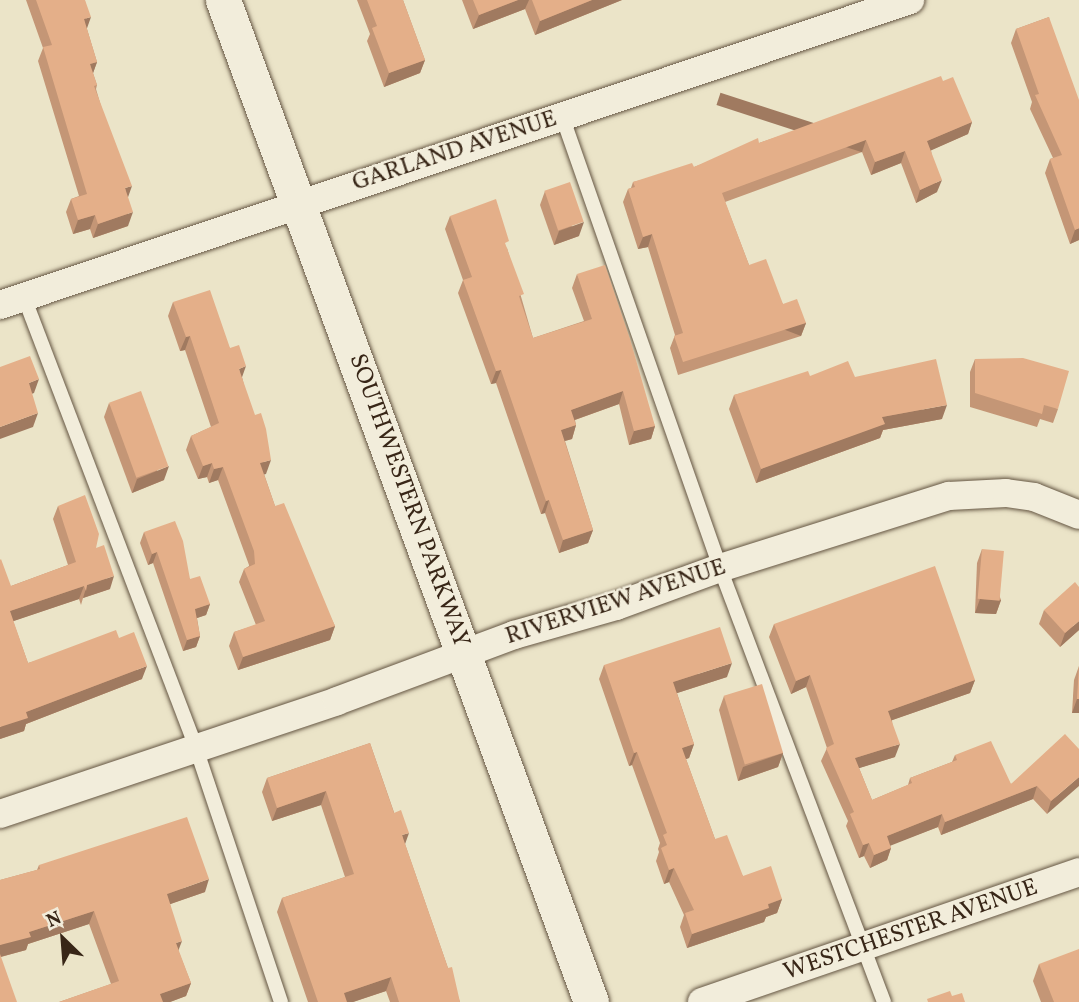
<!DOCTYPE html>
<style>
body{margin:0}
#map{position:relative;width:1079px;height:1002px;overflow:hidden;background:#ebe4c8;font-family:Vollkorn,serif}
div>[style]{position:absolute}
.roads{filter:drop-shadow(0 0 2px #655643) drop-shadow(0 0 2px #655643)}
.service>*{height:14px;margin:-7px;padding:0 7px;transform-origin:7px;border-radius:7px;background:#f2eddb}
.minor>*{height:28px;margin:-14px;padding:0 14px;transform-origin:14px;border-radius:14px;background:#f2eddb}
.tertiary>*{height:35px;margin:-17.5px;padding:0 17.5px;transform-origin:17.5px;border-radius:17.5px;background:#f2eddb}
.wall>*{inset:0;background:#c49676}
.shaded-wall>*{inset:0;background:#a07a60;transform-origin:0 0}
.building>*{inset:0;background:#e4af89;transform-origin:0 0}
span{translate:-50% -50%;white-space:nowrap;text-align:center;line-height:1.15;-webkit-text-stroke:5px #f2eddb;paint-order:stroke}
.street-label{font-size:24px;color:#382617}
.north{position:absolute;left:28px;top:904px;width:70px;height:70px;-webkit-text-stroke:5px #f2eddb;paint-order:stroke;rotate:335deg;font-size:19px;font-weight:700;line-height:28px;text-align:center;color:#382617}
.north::after{content:'';display:block;margin:auto;width:24px;height:32px;background:#382617;clip-path:polygon(50% 0,100% 100%,50% 72%,0 100%)}
</style>
<div id="map">
<div class="roads">
<div class="service">
<i style="left:562px;top:116px;width:479px;rotate:70.7deg"></i>
<i style="left:720px;top:568px;width:464px;rotate:69.3deg"></i>
<i style="left:24px;top:297px;width:483px;rotate:69.1deg"></i>
<i style="left:196px;top:748px;width:268px;rotate:71.5deg"></i>
</div>
<div class="minor">
<i style="left:0;top:305px;width:960px;rotate:-18.53deg"></i>
<i style="left:0;top:814px;width:355px;rotate:-18.5deg"></i>
<i style="left:337px;top:701px;width:189px;rotate:-20.4deg"></i>
<i style="left:514px;top:635px;width:106px;rotate:-15.9deg"></i>
<i style="left:616px;top:606px;width:111px;rotate:-20.1deg"></i>
<i style="left:720px;top:568px;width:240px;rotate:-17.5deg"></i>
<i style="left:949px;top:496px;width:57px;rotate:-3deg"></i>
<i style="left:1006px;top:493px;width:28px;rotate:8deg"></i>
<i style="left:1034px;top:497px;width:48px;rotate:21.8deg"></i>
<i style="left:702px;top:1002px;width:399px;rotate:-19deg"></i>
</div>
<div class="tertiary">
<i style="left:223px;top:0;width:1067px;rotate:69.83deg"></i>
</div>
</div>
<div class="wall">
<i style="clip-path:polygon(26px 0,85px 0,87px 29px,97px 62px,93px 73px,97px 85px,96px 89px,128px 198px,128px 226px,93px 238px,90px 229px,73px 234px,66px 212px,71px 199px,79px 196px,38px 61px,43px 48px)"></i>
<i style="clip-path:polygon(357px 0,403px 0,425px 60px,420px 73px,384px 87px,367px 41px,370px 34px)"></i>
<i style="clip-path:polygon(462px 0,622px 0,535px 35px,525px 9px,473px 29px)"></i>
<i style="clip-path:polygon(1049px 17px,1079px 240px,1070px 244px,1045px 173px,1050px 159px,1053px 158px,1030px 109px,1032px 102px,1011px 43px,1016px 29px)"></i>
<i style="clip-path:polygon(943px 81px,972px 122px,968px 134px,931px 150px,937px 192px,916px 203px,901px 163px,871px 175px,862px 152px,725px 202px,749px 265px,783px 304px,806px 323px,801px 336px,678px 375px,670px 348px,675px 335px,648px 247px,638px 249px,623px 202px,628px 189px,631px 188px,633px 182px,694px 167px,759px 143px)"></i>
<i style="clip-path:polygon(545px 191px,579px 236px,554px 245px,540px 205px)"></i>
<i style="clip-path:polygon(450px 216px,507px 248px,533px 338px,584px 321px,572px 288px,577px 274px,655px 426px,651px 439px,629px 445px,619px 404px,575px 420px,576px 425px,572px 439px,565px 441px,593px 530px,588px 543px,559px 553px,545px 513px,541px 514px,496px 383px,491px 384px,458px 293px,463px 280px,445px 229px)"></i>
<i style="clip-path:polygon(173px 302px,230px 348px,242px 377px,266px 474px,264px 474px,275px 506px,335px 626px,330px 640px,238px 670px,229px 646px,234px 632px,256px 625px,239px 582px,244px 569px,249px 566px,249px 565px,218px 480px,209px 483px,207px 477px,198px 479px,186px 450px,191px 436px,211px 427px,185px 350px,180px 351px,168px 316px)"></i>
<i style="clip-path:polygon(975px 359px,1058px 409px,1053px 423px,1040px 419px,1037px 427px,970px 407px,970px 372px)"></i>
<i style="clip-path:polygon(810px 376px,855px 377px,942px 419px,883px 430px,880px 438px,756px 483px,729px 409px,734px 395px)"></i>
<i style="clip-path:polygon(109px 403px,164px 480px,132px 493px,104px 417px)"></i>
<i style="clip-path:polygon(58px 506px,96px 548px,110px 589px,83px 598px,81px 605px,79px 599px,13px 621px,28px 663px,119px 638px,142px 679px,26px 724px,24px 731px,0 739px,11px 586px,68px 565px,53px 519px)"></i>
<i style="clip-path:polygon(144px 532px,190px 579px,210px 604px,206px 615px,197px 618px,200px 636px,196px 647px,183px 651px,153px 563px,148px 565px,140px 543px)"></i>
<i style="clip-path:polygon(982px 549px,1001px 600px,996px 614px,975px 613px,977px 563px)"></i>
<i style="clip-path:polygon(1044px 610px,1079px 630px,1060px 647px,1039px 624px)"></i>
<i style="clip-path:polygon(774px 624px,975px 680px,970px 693px,892px 720px,895px 757px,859px 768px,872px 800px,908px 785px,910px 778px,952px 762px,955px 755px,1011px 784px,1079px 749px,1047px 814px,1033px 799px,941px 835px,938px 827px,890px 845px,891px 848px,887px 860px,870px 868px,864px 856px,859px 858px,846px 826px,848px 821px,821px 761px,827px 748px,806px 687px,791px 694px,769px 637px)"></i>
<i style="clip-path:polygon(604px 665px,727px 677px,677px 693px,694px 744px,689px 758px,686px 759px,715px 839px,743px 876px,782px 899px,777px 913px,766px 917px,764px 922px,687px 948px,680px 927px,684px 915px,669px 882px,664px 884px,656px 861px,659px 852px,658px 849px,660px 843px,632px 765px,629px 766px,599px 679px)"></i>
<i style="clip-path:polygon(1079px 666px,1079px 713px,1072px 713px,1074px 680px)"></i>
<i style="clip-path:polygon(724px 696px,783px 753px,778px 767px,738px 781px,719px 710px)"></i>
<i style="clip-path:polygon(370px 743px,448px 968px,460px 1002px,390px 1002px,386px 991px,353px 1002px,308px 1002px,277px 912px,282px 898px,345px 877px,321px 805px,272px 821px,262px 792px,267px 778px)"></i>
<i style="clip-path:polygon(39px 865px,205px 892px,170px 904px,178px 950px,191px 983px,186px 996px,170px 1002px,59px 1002px,111px 984px,89px 924px,28px 944px,26px 950px,1px 957px,0 1002px,0 880px,37px 870px)"></i>
<i style="clip-path:polygon(1039px 964px,1079px 1002px,1041px 1002px,1033px 981px)"></i>
</div>
<div class="shaded-wall">
<i style="clip-path:polygon(518px 0,529px 0,525px 9px,473px 29px,479px 15px)"></i>
<i style="clip-path:polygon(592px 0,622px 0,535px 35px,540px 21px)"></i>
<i style="clip-path:polygon(91px 17px,86px 31px,84px 19px)"></i>
<i style="clip-path:polygon(425px 60px,420px 73px,384px 87px,389px 73px)"></i>
<i style="clip-path:polygon(97px 62px,92px 76px,90px 64px)"></i>
<i style="clip-path:polygon(972px 122px,968px 134px,923px 154px,927px 141px)"></i>
<i style="left:866px;top:140px;width:13px;height:153px;rotate:108deg"></i>
<i style="clip-path:polygon(905px 151px,901px 163px,871px 175px,875px 162px)"></i>
<i style="clip-path:polygon(942px 180px,937px 192px,916px 203px,920px 190px)"></i>
<i style="clip-path:polygon(132px 186px,127px 200px,125px 188px)"></i>
<i style="clip-path:polygon(133px 212px,128px 226px,93px 238px,98px 224px)"></i>
<i style="clip-path:polygon(95px 215px,90px 229px,73px 234px,78px 220px)"></i>
<i style="clip-path:polygon(584px 222px,579px 236px,554px 245px,559px 231px)"></i>
<i style="clip-path:polygon(1079px 228px,1079px 240px,1070px 244px,1075px 230px)"></i>
<i style="clip-path:polygon(652px 234px,648px 247px,638px 249px,643px 237px)"></i>
<i style="left:806px;top:323px;width:14px;height:129px;rotate:111deg"></i>
<i style="clip-path:polygon(190px 336px,185px 350px,180px 351px,186px 337px)"></i>
<i style="clip-path:polygon(246px 366px,241px 380px,239px 369px)"></i>
<i style="clip-path:polygon(501px 370px,496px 383px,491px 384px,496px 371px)"></i>
<i style="clip-path:polygon(39px 379px,34px 393px,24px 397px,29px 383px)"></i>
<i style="clip-path:polygon(623px 391px,619px 404px,566px 423px,571px 410px)"></i>
<i style="clip-path:polygon(947px 405px,942px 419px,883px 430px,880px 438px,756px 483px,761px 469px,882px 417px)"></i>
<i style="clip-path:polygon(38px 413px,33px 427px,0 439px,0 427px)"></i>
<i style="clip-path:polygon(576px 425px,572px 439px,557px 443px,561px 430px)"></i>
<i style="clip-path:polygon(655px 426px,651px 439px,629px 445px,634px 431px)"></i>
<i style="clip-path:polygon(271px 460px,266px 474px,255px 477px,260px 463px)"></i>
<i style="clip-path:polygon(212px 463px,207px 477px,198px 479px,203px 466px)"></i>
<i style="clip-path:polygon(169px 466px,164px 480px,132px 493px,137px 479px)"></i>
<i style="clip-path:polygon(223px 467px,218px 480px,209px 483px,214px 469px)"></i>
<i style="clip-path:polygon(549px 500px,545px 513px,541px 514px,546px 501px)"></i>
<i style="clip-path:polygon(593px 530px,588px 543px,559px 553px,563px 540px)"></i>
<i style="clip-path:polygon(157px 552px,153px 563px,148px 565px,152px 554px)"></i>
<i style="clip-path:polygon(114px 576px,110px 589px,83px 598px,87px 585px)"></i>
<i style="clip-path:polygon(84px 586px,79px 599px,5px 624px,10px 611px)"></i>
<i style="clip-path:polygon(980px 599px,1001px 600px,996px 614px,975px 613px)"></i>
<i style="clip-path:polygon(210px 604px,206px 615px,191px 620px,195px 609px)"></i>
<i style="clip-path:polygon(1079px 621px,1079px 630px,1060px 647px,1065px 633px)"></i>
<i style="clip-path:polygon(335px 626px,330px 640px,238px 670px,243px 657px)"></i>
<i style="clip-path:polygon(200px 636px,196px 647px,183px 651px,187px 640px)"></i>
<i style="clip-path:polygon(732px 663px,727px 677px,668px 696px,673px 682px)"></i>
<i style="clip-path:polygon(147px 666px,142px 679px,26px 724px,24px 731px,0 739px,0 727px,26px 712px)"></i>
<i style="clip-path:polygon(810px 675px,806px 687px,791px 694px,796px 681px)"></i>
<i style="clip-path:polygon(975px 680px,970px 693px,884px 723px,888px 711px)"></i>
<i style="clip-path:polygon(1077px 699px,1079px 699px,1079px 713px,1072px 713px)"></i>
<i style="clip-path:polygon(694px 744px,689px 758px,677px 762px,682px 748px)"></i>
<i style="clip-path:polygon(900px 744px,895px 757px,850px 771px,855px 758px)"></i>
<i style="clip-path:polygon(637px 752px,632px 765px,629px 766px,634px 753px)"></i>
<i style="clip-path:polygon(783px 753px,778px 767px,738px 781px,743px 767px)"></i>
<i style="clip-path:polygon(1079px 777px,1079px 786px,1047px 814px,1051px 801px)"></i>
<i style="clip-path:polygon(1037px 786px,1033px 799px,941px 835px,945px 822px)"></i>
<i style="clip-path:polygon(326px 791px,321px 805px,272px 821px,277px 808px)"></i>
<i style="clip-path:polygon(942px 814px,938px 827px,882px 849px,887px 836px)"></i>
<i style="clip-path:polygon(409px 833px,404px 847px,402px 835px)"></i>
<i style="clip-path:polygon(869px 843px,864px 856px,859px 858px,863px 845px)"></i>
<i style="clip-path:polygon(891px 848px,887px 860px,870px 868px,874px 855px)"></i>
<i style="clip-path:polygon(674px 868px,669px 882px,664px 884px,669px 870px)"></i>
<i style="clip-path:polygon(209px 879px,205px 892px,162px 907px,167px 894px)"></i>
<i style="clip-path:polygon(782px 899px,777px 913px,766px 917px,764px 922px,687px 948px,692px 934px)"></i>
<i style="clip-path:polygon(94px 911px,89px 924px,28px 944px,26px 950px,0 957px,0 945px,29px 932px)"></i>
<i style="clip-path:polygon(182px 941px,177px 954px,176px 943px)"></i>
<i style="clip-path:polygon(391px 977px,386px 991px,353px 1002px,340px 1002px,344px 993px)"></i>
<i style="clip-path:polygon(191px 983px,186px 996px,170px 1002px,157px 1002px,160px 994px)"></i>
</div>
<div class="building">
<i style="clip-path:polygon(36px 0,85px 0,91px 17px,84px 19px,97px 62px,90px 64px,97px 85px,94px 86px,132px 186px,125px 188px,133px 212px,98px 224px,95px 215px,78px 220px,71px 199px,87px 194px,43px 47px,52px 45px)"></i>
<i style="clip-path:polygon(367px 0,403px 0,425px 60px,389px 73px,372px 28px,377px 26px)"></i>
<i style="clip-path:polygon(473px 0,518px 0,479px 15px)"></i>
<i style="clip-path:polygon(532px 0,592px 0,540px 21px)"></i>
<i style="clip-path:polygon(1049px 17px,1079px 100px,1079px 228px,1075px 230px,1050px 159px,1062px 155px,1035px 95px,1039px 94px,1016px 29px)"></i>
<i style="clip-path:polygon(941px 76px,943px 81px,953px 77px,972px 122px,927px 141px,942px 180px,920px 190px,905px 151px,875px 162px,866px 140px,722px 193px,749px 265px,766px 259px,783px 304px,797px 299px,806px 323px,683px 362px,674px 336px,683px 333px,652px 234px,643px 237px,628px 189px,635px 187px,633px 182px,692px 163px,694px 167px,758px 138px,759px 143px)"></i>
<i style="left:570px;top:182px;width:42px;height:27px;rotate:71deg"></i>
<i style="clip-path:polygon(496px 199px,509px 241px,505px 243px,524px 294px,519px 296px,533px 338px,592px 319px,577px 274px,605px 265px,630px 339px,655px 426px,634px 431px,623px 391px,571px 410px,576px 425px,561px 430px,593px 530px,563px 540px,549px 500px,546px 501px,501px 370px,496px 371px,463px 280px,472px 277px,450px 216px)"></i>
<i style="clip-path:polygon(210px 290px,230px 348px,239px 345px,246px 366px,239px 369px,255px 415px,261px 413px,266px 429px,271px 460px,260px 463px,275px 506px,284px 503px,335px 626px,243px 657px,234px 632px,265px 621px,244px 569px,255px 564px,254px 551px,223px 467px,214px 469px,212px 463px,203px 466px,191px 436px,219px 423px,190px 336px,186px 337px,173px 302px)"></i>
<i style="clip-path:polygon(30px 356px,39px 379px,29px 383px,38px 413px,0 427px,0 367px)"></i>
<i style="clip-path:polygon(1023px 358px,1069px 371px,1058px 409px,1044px 405px,1042px 414px,975px 393px,975px 359px)"></i>
<i style="clip-path:polygon(936px 359px,947px 405px,882px 417px,885px 424px,761px 469px,734px 395px,808px 371px,810px 376px,848px 361px,855px 377px)"></i>
<i style="left:141px;top:391px;width:80px;height:34px;rotate:70deg"></i>
<i style="clip-path:polygon(85px 495px,99px 534px,96px 548px,104px 545px,114px 576px,87px 585px,86px 591px,84px 586px,10px 611px,28px 663px,116px 630px,119px 638px,134px 632px,147px 666px,26px 712px,28px 718px,0 727px,0 560px,1px 559px,11px 586px,76px 562px,58px 506px)"></i>
<i style="clip-path:polygon(175px 521px,183px 541px,190px 579px,200px 576px,210px 604px,195px 609px,200px 636px,187px 640px,157px 552px,152px 554px,144px 532px)"></i>
<i style="left:982px;top:549px;width:22px;height:50px;rotate:5deg"></i>
<i style="clip-path:polygon(935px 566px,975px 680px,888px 711px,900px 744px,855px 758px,872px 800px,912px 783px,910px 778px,957px 760px,955px 755px,991px 741px,1011px 784px,1065px 734px,1079px 749px,1079px 777px,1051px 801px,1037px 786px,945px 822px,942px 814px,887px 836px,891px 848px,874px 855px,869px 843px,863px 845px,850px 814px,854px 812px,826px 748px,834px 744px,810px 675px,796px 681px,774px 624px)"></i>
<i style="clip-path:polygon(1075px 582px,1079px 587px,1079px 621px,1065px 633px,1044px 610px)"></i>
<i style="clip-path:polygon(720px 627px,732px 663px,673px 682px,694px 744px,682px 748px,715px 839px,727px 835px,743px 876px,771px 866px,782px 899px,768px 904px,769px 908px,692px 934px,685px 913px,694px 910px,674px 868px,669px 870px,661px 848px,667px 845px,663px 835px,667px 833px,637px 752px,634px 753px,604px 665px)"></i>
<i style="clip-path:polygon(1079px 666px,1079px 699px,1077px 699px)"></i>
<i style="left:762px;top:684px;width:72px;height:40px;rotate:73deg"></i>
<i style="clip-path:polygon(370px 743px,394px 813px,401px 810px,409px 833px,402px 835px,448px 968px,452px 967px,460px 1002px,399px 1002px,391px 977px,344px 993px,347px 1002px,318px 1002px,282px 898px,354px 874px,326px 791px,277px 808px,267px 778px)"></i>
<i style="clip-path:polygon(187px 817px,209px 879px,167px 894px,182px 941px,176px 943px,191px 983px,160px 994px,163px 1002px,59px 1002px,119px 981px,94px 911px,29px 932px,31px 937px,0 945px,0 880px,40px 869px,39px 865px)"></i>
<i style="clip-path:polygon(1079px 949px,1079px 1002px,1054px 1002px,1039px 964px)"></i>
<i style="clip-path:polygon(0 954px,17px 1002px,0 1002px)"></i>
<i style="clip-path:polygon(950px 991px,952px 996px,962px 993px,965px 1002px,928px 1002px,927px 999px)"></i>
</div>
<div class="street-label">
<span style="left:455px;top:152px;rotate:-18deg">GARLAND AVENUE</span>
<span style="left:408px;top:501px;rotate:70deg">SOUTHWESTERN PARKWAY</span>
<span style="left:616px;top:603px;rotate:-18deg">RIVERVIEW AVENUE</span>
<span style="left:911px;top:931px;rotate:-19deg">WESTCHESTER AVENUE</span>
</div>
<div class="north">N</div>
</div>
